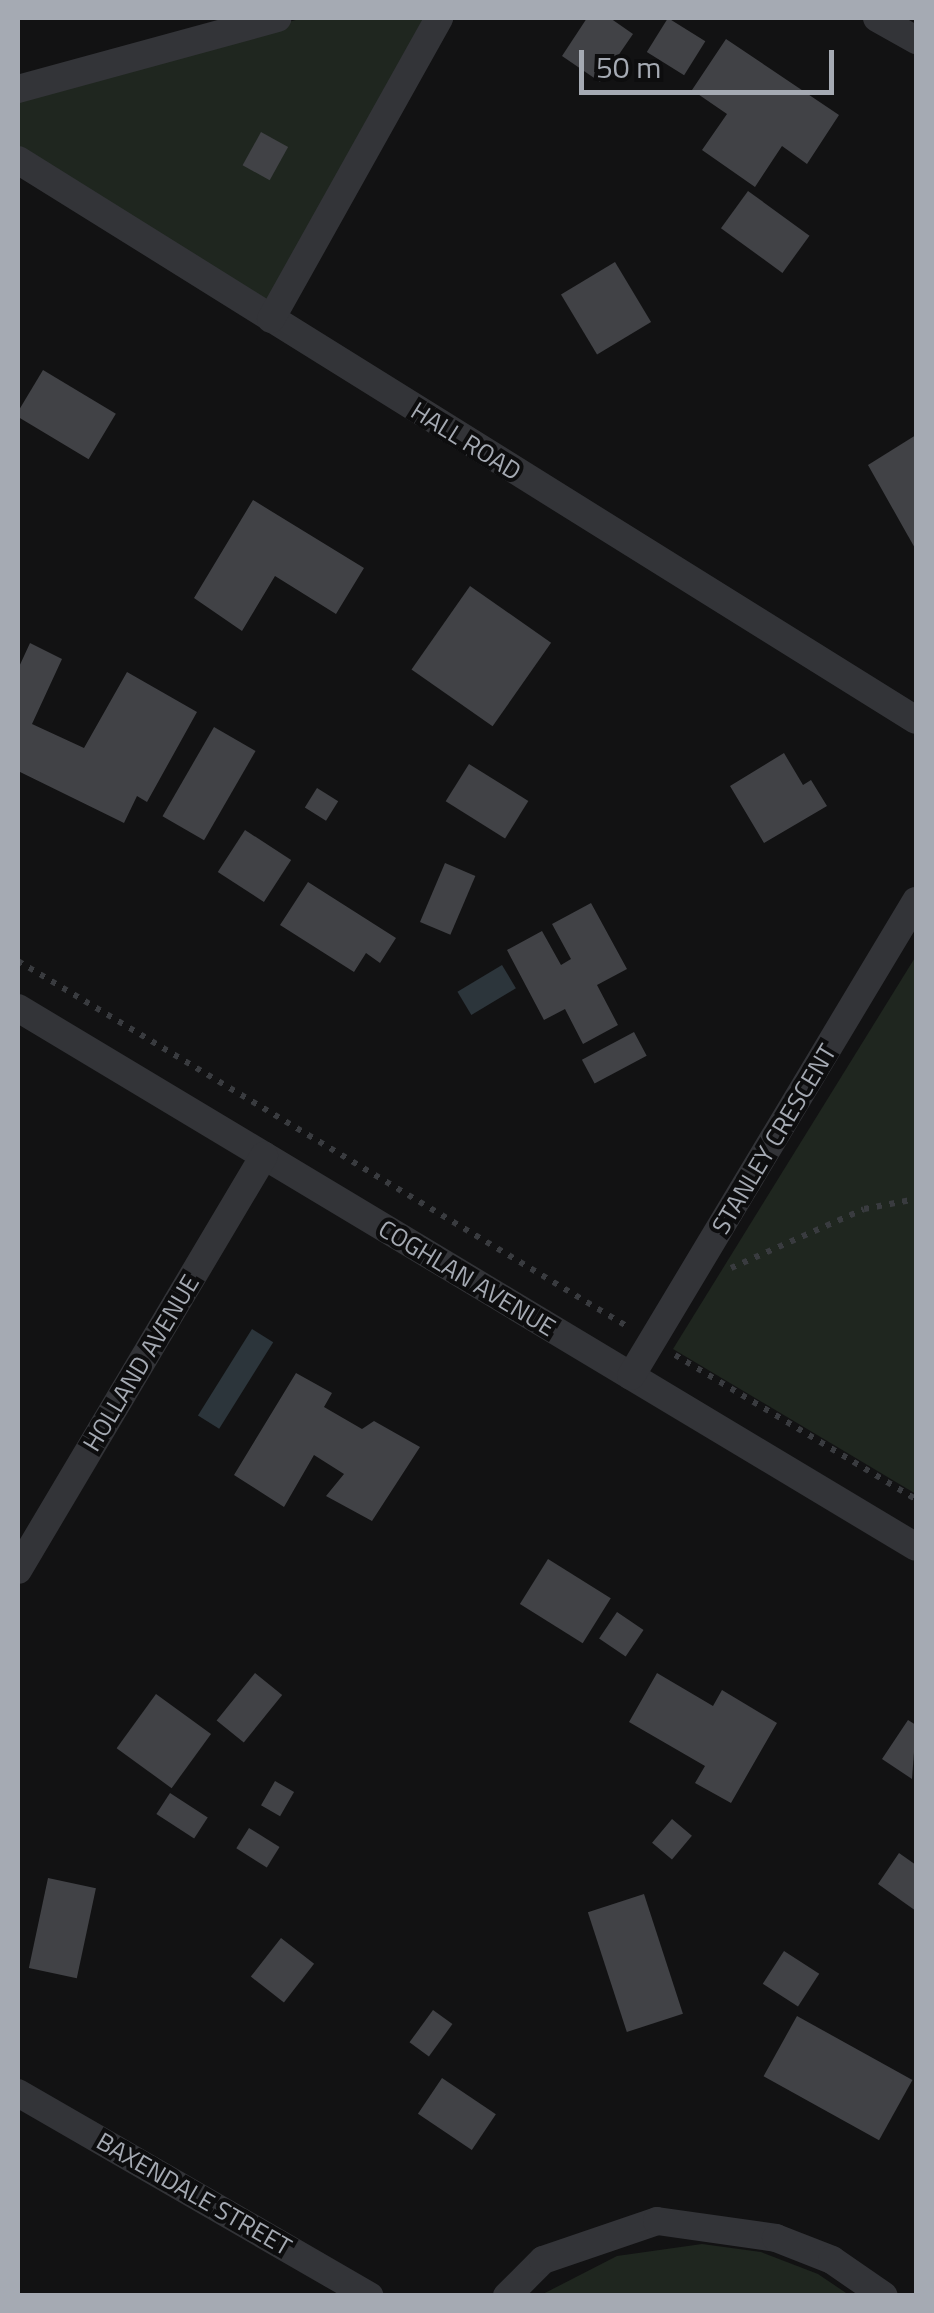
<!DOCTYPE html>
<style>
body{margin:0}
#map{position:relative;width:934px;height:2313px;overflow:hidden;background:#121213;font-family:"Titillium Web",sans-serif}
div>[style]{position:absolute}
.green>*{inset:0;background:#1f261f}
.water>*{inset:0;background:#2c353b;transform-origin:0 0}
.building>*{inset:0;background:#414246;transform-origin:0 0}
.path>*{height:6px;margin-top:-3px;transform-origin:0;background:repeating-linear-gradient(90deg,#393b3f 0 5px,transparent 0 13px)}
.street>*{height:28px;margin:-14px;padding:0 14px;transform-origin:14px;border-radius:14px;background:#333438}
span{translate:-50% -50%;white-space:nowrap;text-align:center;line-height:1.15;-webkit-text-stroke:8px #0d0d0e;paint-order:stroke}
.street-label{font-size:25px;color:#a5aab3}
.frame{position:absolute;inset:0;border:20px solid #a5aab3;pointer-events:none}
.scale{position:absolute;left:579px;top:50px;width:255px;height:45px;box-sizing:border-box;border:5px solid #a5aab3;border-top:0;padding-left:12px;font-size:30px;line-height:35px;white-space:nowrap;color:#a5aab3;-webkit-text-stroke:8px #0d0d0e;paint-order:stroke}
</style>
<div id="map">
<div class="green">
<i style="clip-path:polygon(303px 18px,430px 18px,268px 310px,18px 149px,18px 97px)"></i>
<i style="clip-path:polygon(916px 956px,916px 1494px,673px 1349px)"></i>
<i style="clip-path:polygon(702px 2244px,761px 2252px,818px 2274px,849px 2295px,541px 2295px,617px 2256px)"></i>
</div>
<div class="water">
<i style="left:502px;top:965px;width:27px;height:52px;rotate:59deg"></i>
<i style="left:252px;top:1329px;width:25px;height:102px;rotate:32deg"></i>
</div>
<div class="building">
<i style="clip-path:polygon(587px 18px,610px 18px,633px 34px,600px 82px,562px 56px)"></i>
<i style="left:668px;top:18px;width:44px;height:40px;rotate:32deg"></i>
<i style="clip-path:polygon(726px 39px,839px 115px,807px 164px,782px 146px,755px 187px,702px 150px,727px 114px,692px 90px)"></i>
<i style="left:261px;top:132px;width:31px;height:38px;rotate:29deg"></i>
<i style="left:748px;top:191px;width:76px;height:46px;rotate:36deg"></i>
<i style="left:615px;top:262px;width:70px;height:63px;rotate:59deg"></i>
<i style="left:43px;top:370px;width:85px;height:53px;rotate:31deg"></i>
<i style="clip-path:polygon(916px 435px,916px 550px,868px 465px)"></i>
<i style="clip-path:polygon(253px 500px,364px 568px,336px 614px,275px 576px,242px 631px,194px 598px)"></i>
<i style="left:470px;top:586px;width:99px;height:102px;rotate:35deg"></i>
<i style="clip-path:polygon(30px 643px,62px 659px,32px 724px,84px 748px,127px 672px,197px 712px,147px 802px,137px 796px,124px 823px,18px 771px,18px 669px)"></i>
<i style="left:214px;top:727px;width:48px;height:103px;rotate:30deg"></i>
<i style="clip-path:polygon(784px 753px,803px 785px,811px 780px,827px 806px,764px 843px,730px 786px)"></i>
<i style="left:469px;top:764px;width:70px;height:44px;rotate:32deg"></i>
<i style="left:317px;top:788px;width:25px;height:23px;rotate:32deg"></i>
<i style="left:245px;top:830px;width:55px;height:50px;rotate:33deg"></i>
<i style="left:445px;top:863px;width:33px;height:64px;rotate:23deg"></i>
<i style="clip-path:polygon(308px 882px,396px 938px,380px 963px,366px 953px,354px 972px,280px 925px)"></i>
<i style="clip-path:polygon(591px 903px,627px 969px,597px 985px,618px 1025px,583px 1044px,565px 1009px,544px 1020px,507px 950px,542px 931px,561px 965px,571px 959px,552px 924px)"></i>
<i style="left:634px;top:1032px;width:27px;height:59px;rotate:62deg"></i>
<i style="clip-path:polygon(296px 1373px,332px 1393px,324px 1407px,362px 1429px,374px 1421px,420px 1447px,372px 1521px,326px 1496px,344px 1474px,314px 1455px,284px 1507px,234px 1475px)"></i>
<i style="left:548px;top:1559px;width:74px;height:53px;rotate:32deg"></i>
<i style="left:617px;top:1612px;width:32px;height:32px;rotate:34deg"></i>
<i style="left:255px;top:1673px;width:35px;height:61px;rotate:39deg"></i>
<i style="clip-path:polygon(657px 1673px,713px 1706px,722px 1690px,777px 1723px,731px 1803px,695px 1783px,705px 1766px,629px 1722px)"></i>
<i style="left:156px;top:1694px;width:68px;height:67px;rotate:36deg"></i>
<i style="clip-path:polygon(908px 1720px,916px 1725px,912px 1779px,882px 1759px)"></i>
<i style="left:275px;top:1781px;width:22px;height:28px;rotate:30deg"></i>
<i style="left:170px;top:1793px;width:45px;height:25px;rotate:33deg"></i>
<i style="left:672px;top:1819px;width:26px;height:31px;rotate:40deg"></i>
<i style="left:249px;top:1828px;width:36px;height:24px;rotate:32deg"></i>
<i style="clip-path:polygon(899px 1853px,916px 1865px,916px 1911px,878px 1884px)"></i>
<i style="left:48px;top:1878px;width:49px;height:92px;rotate:12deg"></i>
<i style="left:644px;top:1894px;width:126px;height:59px;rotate:72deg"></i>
<i style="left:281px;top:1938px;width:42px;height:49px;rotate:38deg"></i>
<i style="left:784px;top:1951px;width:42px;height:39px;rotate:33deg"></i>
<i style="left:433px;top:2010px;width:24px;height:40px;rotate:36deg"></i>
<i style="left:797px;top:2016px;width:132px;height:69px;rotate:29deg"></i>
<i style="left:442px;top:2078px;width:65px;height:43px;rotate:34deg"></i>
</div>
<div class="path">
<i style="left:18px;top:961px;width:714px;rotate:30.95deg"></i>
<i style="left:731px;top:1268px;width:145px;rotate:-23.9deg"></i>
<i style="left:864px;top:1209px;width:53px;rotate:-10.9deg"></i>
<i style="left:675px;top:1355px;width:281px;rotate:30.9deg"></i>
</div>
<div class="street">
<i style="left:877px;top:18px;width:45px;rotate:29.4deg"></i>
<i style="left:18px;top:89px;width:269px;rotate:-15.3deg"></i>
<i style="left:18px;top:160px;width:1058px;rotate:31.95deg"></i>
<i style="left:271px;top:319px;width:345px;rotate:-60.8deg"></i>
<i style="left:18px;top:1008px;width:1047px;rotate:30.97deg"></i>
<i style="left:631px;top:1376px;width:554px;rotate:-59.04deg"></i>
<i style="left:18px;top:1570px;width:482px;rotate:-59.3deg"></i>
<i style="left:18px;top:2093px;width:406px;rotate:30deg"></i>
<i style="left:507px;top:2296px;width:51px;rotate:-45deg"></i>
<i style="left:543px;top:2260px;width:120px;rotate:-18.9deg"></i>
<i style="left:657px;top:2221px;width:120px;rotate:8.1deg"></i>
<i style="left:776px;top:2238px;width:60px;rotate:21.4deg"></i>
<i style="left:832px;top:2260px;width:63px;rotate:34.7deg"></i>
</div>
<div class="street-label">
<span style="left:466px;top:441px;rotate:32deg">HALL ROAD</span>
<span style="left:774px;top:1139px;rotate:-59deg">STANLEY CRESCENT</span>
<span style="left:467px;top:1278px;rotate:31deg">COGHLAN AVENUE</span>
<span style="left:141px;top:1363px;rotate:-59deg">HOLLAND AVENUE</span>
<span style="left:194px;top:2194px;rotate:30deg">BAXENDALE STREET</span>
</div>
<div class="frame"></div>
<div class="scale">50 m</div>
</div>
